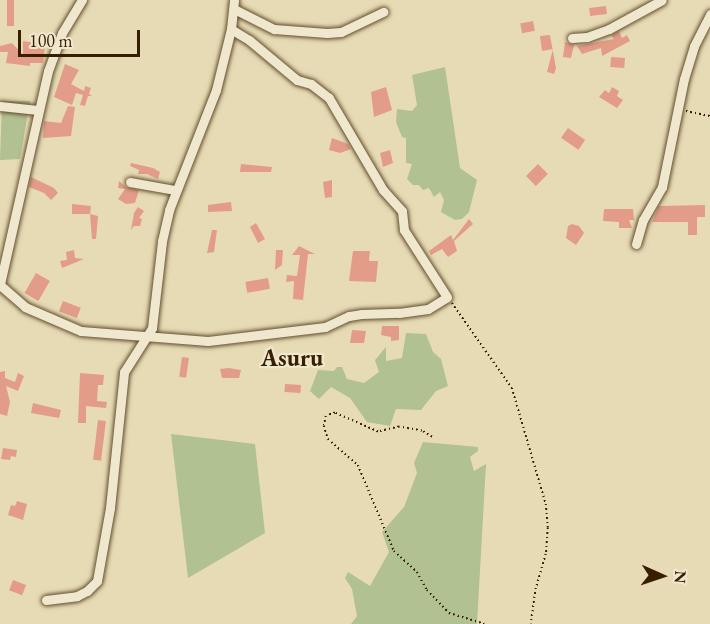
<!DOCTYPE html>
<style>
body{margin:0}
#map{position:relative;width:710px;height:624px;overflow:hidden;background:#e7dbb5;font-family:"EB Garamond",serif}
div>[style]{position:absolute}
.green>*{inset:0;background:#b1c191}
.building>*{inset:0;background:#e39c87;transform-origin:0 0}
.path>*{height:1.5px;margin-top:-0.75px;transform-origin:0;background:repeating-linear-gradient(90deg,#371e00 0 1.5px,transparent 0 4.5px)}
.roads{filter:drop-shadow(0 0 2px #634d2d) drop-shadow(0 0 2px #634d2d)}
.minor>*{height:9px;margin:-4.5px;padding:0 4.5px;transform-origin:4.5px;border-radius:4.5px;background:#efe8cf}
span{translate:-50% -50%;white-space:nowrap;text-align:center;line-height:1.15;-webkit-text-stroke:4.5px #efe8cf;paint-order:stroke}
.quarter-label{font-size:24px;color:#371e00;font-weight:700}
.north{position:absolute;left:632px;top:546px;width:60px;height:60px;-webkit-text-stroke:4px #efe8cf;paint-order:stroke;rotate:93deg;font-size:16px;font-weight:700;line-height:24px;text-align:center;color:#371e00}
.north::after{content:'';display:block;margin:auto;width:21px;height:27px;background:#371e00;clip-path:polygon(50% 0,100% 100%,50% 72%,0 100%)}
.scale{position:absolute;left:18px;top:30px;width:122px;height:27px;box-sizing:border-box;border:3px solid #371e00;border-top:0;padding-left:8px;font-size:18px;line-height:21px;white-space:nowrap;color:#371e00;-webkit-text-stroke:4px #efe8cf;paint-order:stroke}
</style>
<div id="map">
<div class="green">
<i style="clip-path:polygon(445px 67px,460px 168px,477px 180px,469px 212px,462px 219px,455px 220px,441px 212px,444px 200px,440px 192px,434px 197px,429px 188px,423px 190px,419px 185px,413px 185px,407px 179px,412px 164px,406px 163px,406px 138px,402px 137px,396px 122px,397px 109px,412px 111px,417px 105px,412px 75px)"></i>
<i style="clip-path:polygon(2px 101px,30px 101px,20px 159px,0 160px)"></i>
<i style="clip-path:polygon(406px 333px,426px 334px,433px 352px,441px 359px,448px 386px,436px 391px,421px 410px,396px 409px,390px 426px,367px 422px,350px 398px,331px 387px,319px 399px,310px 391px,318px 370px,334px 371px,337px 367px,342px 367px,347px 379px,364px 383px,379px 372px,375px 360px,386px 347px,386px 361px,402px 358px)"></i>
<i style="clip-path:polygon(171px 434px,255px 444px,265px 533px,188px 578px)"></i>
<i style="clip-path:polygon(423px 442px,478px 447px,478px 451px,470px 457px,474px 471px,486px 464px,477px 624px,351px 624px,357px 616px,352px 589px,345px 578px,348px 572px,370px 586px,389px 552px,382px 532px,404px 507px,417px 473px,414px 463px)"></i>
</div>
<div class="building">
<i style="left:7px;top:0;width:7px;height:26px"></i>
<i style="left:606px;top:6px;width:8px;height:17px;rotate:83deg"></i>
<i style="left:533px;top:21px;width:10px;height:13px;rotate:79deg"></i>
<i style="clip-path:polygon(619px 31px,622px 38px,627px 35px,630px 41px,602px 56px,601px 48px,582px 54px,577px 46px,614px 39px,611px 35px)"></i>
<i style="clip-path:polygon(550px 35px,556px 68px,554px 74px,547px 72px,553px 49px,542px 51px,540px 36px)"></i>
<i style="clip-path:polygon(23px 41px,45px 45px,43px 63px,30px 63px,30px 66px,6px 63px,8px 52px,0 52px,0 46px,12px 43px,23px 55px)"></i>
<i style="clip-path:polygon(565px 42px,574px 45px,571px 58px,563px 57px)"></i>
<i style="left:611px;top:57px;width:14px;height:10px;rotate:4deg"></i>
<i style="clip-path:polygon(65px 64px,79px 70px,71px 84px,84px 91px,85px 86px,91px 88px,89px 94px,92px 96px,88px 96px,85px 106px,80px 105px,83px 95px,76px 93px,72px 105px,54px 97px)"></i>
<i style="clip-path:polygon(386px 87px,392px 110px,374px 117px,371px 92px)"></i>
<i style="clip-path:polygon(612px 87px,619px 91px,617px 96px,623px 100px,617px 108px,599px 97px,605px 90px,609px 93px)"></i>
<i style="clip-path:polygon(68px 106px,75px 107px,71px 136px,43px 138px,44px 121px,61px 123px)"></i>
<i style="left:568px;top:128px;width:21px;height:12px;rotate:35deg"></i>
<i style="clip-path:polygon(332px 138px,348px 144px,351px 149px,340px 153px,329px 150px)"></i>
<i style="clip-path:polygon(390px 150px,393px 163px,383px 167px,380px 153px)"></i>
<i style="clip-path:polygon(131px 163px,153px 168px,160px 172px,158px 179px,147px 174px,138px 174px,139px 170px,130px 166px)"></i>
<i style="clip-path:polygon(241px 164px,272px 167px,271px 172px,240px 172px)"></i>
<i style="left:538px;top:164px;width:14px;height:17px;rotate:45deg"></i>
<i style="clip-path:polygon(31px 177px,54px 188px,58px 193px,51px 200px,44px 193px,29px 187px)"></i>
<i style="clip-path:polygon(332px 180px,332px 197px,325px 198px,323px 182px)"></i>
<i style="clip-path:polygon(119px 181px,126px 187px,139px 190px,135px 203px,126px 204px,118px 199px,125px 189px,118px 188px)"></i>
<i style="clip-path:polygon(231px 202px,232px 211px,208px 212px,208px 205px)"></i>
<i style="clip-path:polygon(72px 204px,91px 206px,90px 214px,72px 214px)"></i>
<i style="clip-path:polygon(705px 205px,705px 217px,697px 217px,697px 235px,688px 235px,688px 222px,652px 222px,659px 206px)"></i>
<i style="clip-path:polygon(138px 207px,144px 211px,139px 218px,142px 219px,140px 226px,134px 226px,131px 230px,134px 213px)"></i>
<i style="clip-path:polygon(604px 209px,633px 209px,634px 220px,629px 220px,632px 228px,619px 228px,619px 222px,603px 221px)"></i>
<i style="clip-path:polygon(90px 214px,98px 216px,96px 239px,92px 239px)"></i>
<i style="clip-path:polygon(469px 219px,473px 224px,454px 241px,457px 251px,448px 257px,442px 249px,431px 255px,429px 251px,451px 235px,453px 240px)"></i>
<i style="clip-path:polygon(256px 223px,265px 239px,258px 243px,250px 227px)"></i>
<i style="clip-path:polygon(572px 224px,579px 226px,584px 233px,576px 245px,566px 238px,568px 226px)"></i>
<i style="clip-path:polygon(212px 230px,217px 230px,214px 252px,207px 253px)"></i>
<i style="clip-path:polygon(299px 246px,315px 254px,308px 254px,303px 300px,293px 299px,294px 281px,286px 282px,287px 275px,297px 276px,300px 255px,292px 255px)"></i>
<i style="clip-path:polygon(74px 250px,75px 258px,84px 259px,62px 268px,60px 261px,67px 260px,66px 252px)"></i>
<i style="clip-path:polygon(276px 250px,283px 250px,282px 265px,275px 270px)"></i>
<i style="clip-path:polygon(353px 251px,370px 251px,369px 261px,378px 261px,376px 282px,349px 281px)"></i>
<i style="left:36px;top:273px;width:16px;height:23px;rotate:30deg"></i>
<i style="left:268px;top:278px;width:11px;height:23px;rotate:80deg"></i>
<i style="left:63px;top:301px;width:19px;height:11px;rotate:21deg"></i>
<i style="clip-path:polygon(382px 326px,399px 326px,399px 340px,391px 341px,391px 337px,381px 335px)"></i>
<i style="clip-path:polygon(352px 330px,366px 331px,364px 343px,350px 343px)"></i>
<i style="left:182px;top:357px;width:7px;height:20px;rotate:8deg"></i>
<i style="clip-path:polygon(229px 368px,241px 370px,239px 378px,222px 378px,220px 369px)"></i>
<i style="clip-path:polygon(5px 371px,5px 378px,15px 382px,18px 373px,24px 376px,18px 391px,6px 386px,10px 402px,7px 416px,0 414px,0 372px)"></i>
<i style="clip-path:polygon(80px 373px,104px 375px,103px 385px,98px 385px,97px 401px,107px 402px,106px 408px,86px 406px,86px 423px,78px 423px)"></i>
<i style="left:285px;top:384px;width:16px;height:8px;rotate:4deg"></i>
<i style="clip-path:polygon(33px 403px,61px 410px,59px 418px,31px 413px)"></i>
<i style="left:98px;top:420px;width:8px;height:40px;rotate:7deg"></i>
<i style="clip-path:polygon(3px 448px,17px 450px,16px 457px,11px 456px,10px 460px,1px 459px)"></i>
<i style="clip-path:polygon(17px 501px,27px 504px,23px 520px,8px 515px,11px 505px,15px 506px)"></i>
<i style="left:13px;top:580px;width:14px;height:11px;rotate:21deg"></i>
</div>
<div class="path">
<i style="left:686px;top:111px;width:25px;rotate:12deg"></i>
<i style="left:452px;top:303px;width:104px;rotate:54.8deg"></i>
<i style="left:512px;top:388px;width:121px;rotate:73.7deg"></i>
<i style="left:546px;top:504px;width:24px;rotate:85deg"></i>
<i style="left:548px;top:528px;width:26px;rotate:94deg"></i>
<i style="left:546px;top:554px;width:35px;rotate:106deg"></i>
<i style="left:536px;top:588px;width:36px;rotate:98deg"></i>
<i style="left:432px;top:437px;width:12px;rotate:-149deg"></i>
<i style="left:422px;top:431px;width:23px;rotate:-170deg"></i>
<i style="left:399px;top:427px;width:22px;rotate:167deg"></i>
<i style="left:378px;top:432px;width:47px;rotate:-156.2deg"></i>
<i style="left:335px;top:413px;width:9px;rotate:162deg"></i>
<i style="left:326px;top:416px;width:10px;rotate:101deg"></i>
<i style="left:324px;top:426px;width:14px;rotate:73deg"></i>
<i style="left:328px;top:439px;width:40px;rotate:41deg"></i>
<i style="left:358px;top:465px;width:93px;rotate:67.3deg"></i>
<i style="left:394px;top:551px;width:31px;rotate:42deg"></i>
<i style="left:417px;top:572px;width:21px;rotate:61deg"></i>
<i style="left:427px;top:590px;width:32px;rotate:46deg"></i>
<i style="left:449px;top:613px;width:37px;rotate:17deg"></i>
</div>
<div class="roads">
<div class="minor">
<i style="left:234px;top:9px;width:45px;rotate:26.6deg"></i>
<i style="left:274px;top:29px;width:53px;rotate:4.3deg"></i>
<i style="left:327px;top:33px;width:14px;rotate:-4deg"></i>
<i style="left:341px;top:32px;width:47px;rotate:-25.5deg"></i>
<i style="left:572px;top:38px;width:15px;rotate:-4deg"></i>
<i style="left:587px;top:37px;width:23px;rotate:-20deg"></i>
<i style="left:609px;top:29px;width:60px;rotate:-28.7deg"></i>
<i style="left:0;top:106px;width:38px;rotate:6deg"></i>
<i style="left:130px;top:182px;width:46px;rotate:10.1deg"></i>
<i style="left:636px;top:244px;width:25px;rotate:-74deg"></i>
<i style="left:643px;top:220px;width:38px;rotate:-60deg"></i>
<i style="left:662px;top:187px;width:110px;rotate:-78.5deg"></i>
<i style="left:684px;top:79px;width:34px;rotate:-73deg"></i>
<i style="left:694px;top:46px;width:36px;rotate:-63deg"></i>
<i style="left:0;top:284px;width:218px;rotate:-77.3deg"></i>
<i style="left:48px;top:71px;width:40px;rotate:-69.8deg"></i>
<i style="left:62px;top:33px;width:39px;rotate:-59deg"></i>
<i style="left:0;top:285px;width:33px;rotate:41deg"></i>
<i style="left:25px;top:307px;width:61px;rotate:23.2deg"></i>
<i style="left:81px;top:331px;width:127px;rotate:4.5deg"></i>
<i style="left:208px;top:341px;width:118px;rotate:-6.8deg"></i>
<i style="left:325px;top:327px;width:26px;rotate:-25deg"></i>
<i style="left:349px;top:316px;width:12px;rotate:-9deg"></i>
<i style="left:361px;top:314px;width:38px;rotate:-2deg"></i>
<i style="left:399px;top:313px;width:29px;rotate:-8deg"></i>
<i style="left:428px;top:309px;width:22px;rotate:-32deg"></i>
<i style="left:447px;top:297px;width:80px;rotate:-122.7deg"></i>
<i style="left:404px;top:230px;width:19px;rotate:-96deg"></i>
<i style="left:402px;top:211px;width:28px;rotate:-132deg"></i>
<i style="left:383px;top:190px;width:107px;rotate:-120.4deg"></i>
<i style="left:329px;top:98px;width:23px;rotate:-142deg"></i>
<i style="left:311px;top:84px;width:15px;rotate:-164deg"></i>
<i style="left:297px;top:80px;width:62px;rotate:-140.2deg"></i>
<i style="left:249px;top:40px;width:21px;rotate:-149deg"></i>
<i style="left:46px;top:600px;width:31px;rotate:-7deg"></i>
<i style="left:77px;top:596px;width:11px;rotate:-27deg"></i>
<i style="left:87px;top:591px;width:14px;rotate:-45deg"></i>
<i style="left:97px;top:581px;width:74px;rotate:-79.9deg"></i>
<i style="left:110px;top:508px;width:137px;rotate:-84.1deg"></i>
<i style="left:124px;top:372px;width:52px;rotate:-57.5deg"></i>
<i style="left:152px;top:328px;width:88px;rotate:-83.4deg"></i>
<i style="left:162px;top:241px;width:32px;rotate:-77deg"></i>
<i style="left:169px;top:210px;width:129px;rotate:-68.6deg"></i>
<i style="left:216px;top:90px;width:63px;rotate:-76.2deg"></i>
<i style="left:231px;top:29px;width:29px;rotate:-84deg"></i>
</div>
</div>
<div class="quarter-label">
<span style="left:292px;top:358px">Asuru</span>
</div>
<div class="north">N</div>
<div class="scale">100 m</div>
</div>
